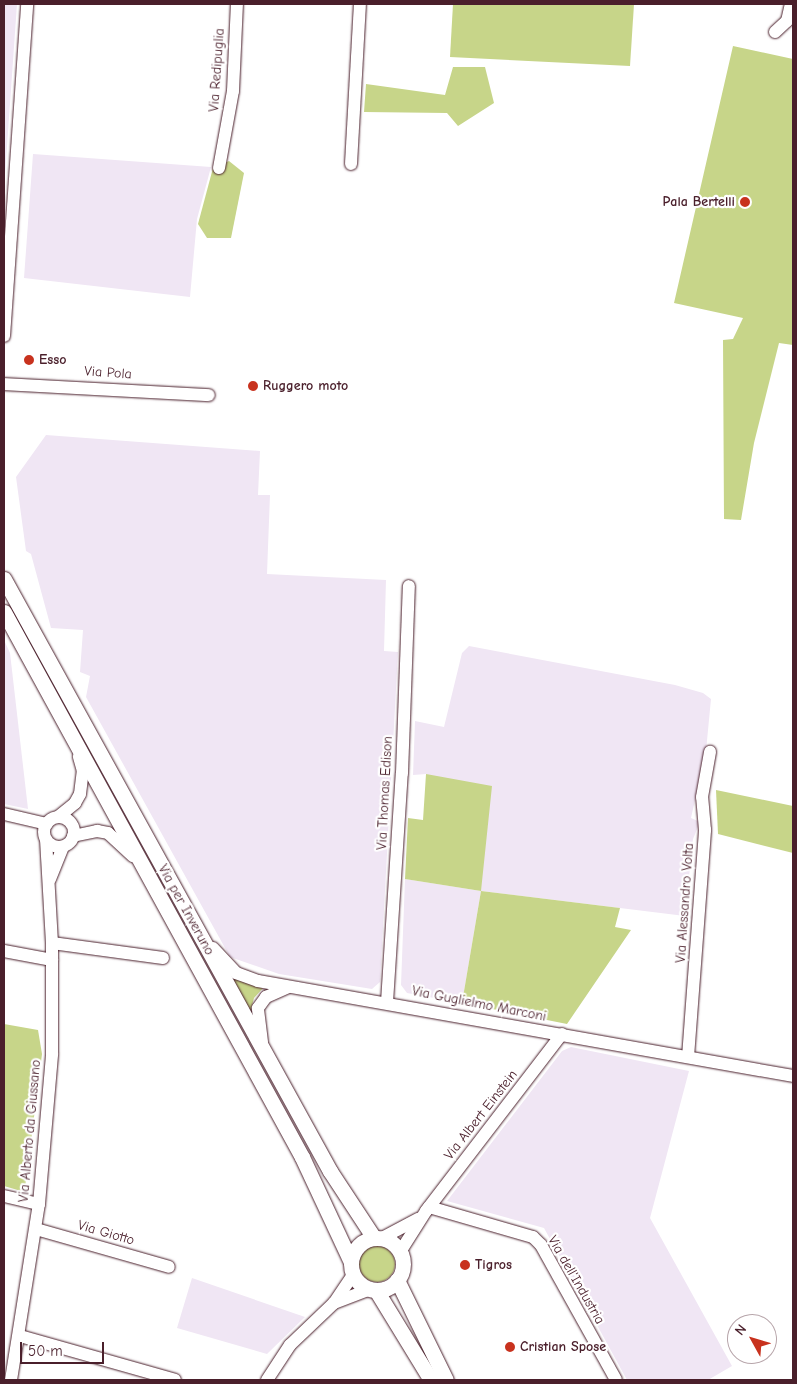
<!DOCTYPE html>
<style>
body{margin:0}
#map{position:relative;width:797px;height:1384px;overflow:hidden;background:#fff;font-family:"Comic Neue",sans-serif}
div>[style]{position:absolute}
.built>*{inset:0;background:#f0e6f4}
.green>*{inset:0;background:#c7d589}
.round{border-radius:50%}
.roads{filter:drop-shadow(0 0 1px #4a1f2b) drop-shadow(0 0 1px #4a1f2b)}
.minor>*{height:12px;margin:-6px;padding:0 6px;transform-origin:6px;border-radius:6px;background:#fff}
.minor>.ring{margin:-6px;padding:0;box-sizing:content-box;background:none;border:12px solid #fff;border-radius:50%}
.major>*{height:15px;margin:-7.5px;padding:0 7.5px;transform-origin:7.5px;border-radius:7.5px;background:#fff}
.major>.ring{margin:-7.5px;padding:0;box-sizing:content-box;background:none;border:15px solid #fff;border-radius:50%}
.dots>*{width:14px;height:14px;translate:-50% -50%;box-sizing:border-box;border:2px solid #fff;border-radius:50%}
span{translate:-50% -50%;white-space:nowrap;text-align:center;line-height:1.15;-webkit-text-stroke:4.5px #fff;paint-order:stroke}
.street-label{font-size:14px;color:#4a1f2b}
.poi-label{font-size:14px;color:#4a1f2b;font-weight:700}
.right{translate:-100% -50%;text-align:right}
.left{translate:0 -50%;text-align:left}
.frame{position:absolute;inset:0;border:5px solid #4a1f2b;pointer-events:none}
.north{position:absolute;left:727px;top:1314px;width:50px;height:50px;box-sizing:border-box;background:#fff;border:1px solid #b7a5aa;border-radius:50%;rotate:309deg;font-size:14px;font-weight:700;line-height:20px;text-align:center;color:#4a1f2b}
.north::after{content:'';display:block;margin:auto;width:18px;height:22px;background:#c8321e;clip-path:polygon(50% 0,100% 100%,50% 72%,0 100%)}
.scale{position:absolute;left:20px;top:1342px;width:84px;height:22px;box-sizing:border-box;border:2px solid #4a1f2b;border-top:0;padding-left:6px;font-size:15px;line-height:18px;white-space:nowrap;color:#4a1f2b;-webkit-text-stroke:4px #fff;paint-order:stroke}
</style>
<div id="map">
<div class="built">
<i style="clip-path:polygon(4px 4px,17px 4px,4px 189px)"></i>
<i style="clip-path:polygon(33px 154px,211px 167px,197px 219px,190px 297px,24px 278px)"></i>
<i style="clip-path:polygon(46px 435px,260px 451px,258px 495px,270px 495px,267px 574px,386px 580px,384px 651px,398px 652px,380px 982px,372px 989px,279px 974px,230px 957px,86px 697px,90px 676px,80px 672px,83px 630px,51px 628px,31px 554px,26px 551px,16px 477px)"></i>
<i style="clip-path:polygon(4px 640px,10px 653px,28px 809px,4px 804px)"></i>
<i style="clip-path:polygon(469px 646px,675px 685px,703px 693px,711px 699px,706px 751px,691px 818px,700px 822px,693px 839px,685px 916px,481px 891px,462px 1003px,407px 993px,401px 985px,405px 879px,481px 891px,426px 774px,413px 775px,415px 721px,444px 727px,462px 653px)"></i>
<i style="clip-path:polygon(571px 1047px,689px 1071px,650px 1218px,732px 1366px,708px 1380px,627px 1380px,544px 1228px,447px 1201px,562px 1051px)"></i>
<i style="clip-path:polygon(192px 1278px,305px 1317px,267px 1354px,177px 1328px)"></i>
</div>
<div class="green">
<i style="clip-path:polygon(453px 4px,634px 4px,630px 66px,450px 57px)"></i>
<i style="clip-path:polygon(733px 46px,793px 59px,793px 345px,779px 343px,754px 443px,741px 520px,724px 519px,723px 340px,733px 339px,743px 318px,674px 303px)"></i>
<i style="clip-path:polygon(453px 67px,485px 67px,494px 103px,458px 126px,447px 113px,364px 112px,366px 84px,445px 95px)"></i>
<i style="clip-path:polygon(229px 161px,244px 173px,231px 238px,207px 238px,198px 224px,213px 168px)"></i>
<i style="clip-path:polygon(426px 774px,492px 786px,481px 891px,620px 908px,615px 927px,631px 930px,567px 1024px,462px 1003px,481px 891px,405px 879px,408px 818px,423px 820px)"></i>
<i style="clip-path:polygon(716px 790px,793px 806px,793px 853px,718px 834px)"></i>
<i style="clip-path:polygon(225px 970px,263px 988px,254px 998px,250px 1013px)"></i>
<i style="clip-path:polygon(4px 1024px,38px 1030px,42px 1054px,25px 1188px,21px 1191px,4px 1186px)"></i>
<i class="round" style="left:359px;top:1246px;width:36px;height:36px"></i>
</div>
<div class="roads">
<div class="minor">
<i style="left:775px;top:32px;width:16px;rotate:-43deg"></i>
<i style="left:787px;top:21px;width:17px;rotate:-77deg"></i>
<i style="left:351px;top:164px;width:160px;rotate:-86.8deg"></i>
<i style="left:219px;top:168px;width:78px;rotate:-79.7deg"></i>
<i style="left:233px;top:91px;width:87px;rotate:-87.4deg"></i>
<i style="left:4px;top:336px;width:333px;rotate:-86deg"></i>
<i style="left:4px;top:384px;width:205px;rotate:3.1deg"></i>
<i style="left:4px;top:814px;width:44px;rotate:13.1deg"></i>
<i style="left:58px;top:817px;width:22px;rotate:-39deg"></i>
<i style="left:75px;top:803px;width:10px;rotate:-61deg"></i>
<i style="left:80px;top:794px;width:23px;rotate:-83deg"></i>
<i style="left:83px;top:771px;width:15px;rotate:-106deg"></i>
<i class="ring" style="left:44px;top:817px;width:18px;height:18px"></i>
<i style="left:73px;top:836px;width:25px;rotate:-12deg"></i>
<i style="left:97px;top:831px;width:11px;rotate:10deg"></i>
<i style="left:108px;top:833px;width:34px;rotate:43deg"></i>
<i style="left:50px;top:879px;width:35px;rotate:-68deg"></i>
<i style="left:52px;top:943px;width:112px;rotate:7.7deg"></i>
<i style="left:213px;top:948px;width:34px;rotate:47deg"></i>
<i style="left:236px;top:973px;width:23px;rotate:20deg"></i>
<i style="left:258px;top:981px;width:543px;rotate:10.07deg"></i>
<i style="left:4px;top:951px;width:49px;rotate:10.6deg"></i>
<i style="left:387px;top:1002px;width:229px;rotate:-86.3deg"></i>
<i style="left:402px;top:773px;width:187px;rotate:-87.9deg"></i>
<i style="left:262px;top:1042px;width:34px;rotate:-97deg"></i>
<i style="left:258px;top:1008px;width:14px;rotate:-54deg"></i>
<i style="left:266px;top:997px;width:24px;rotate:-24deg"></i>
<i style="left:688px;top:1057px;width:228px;rotate:-85.7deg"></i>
<i style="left:705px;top:830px;width:33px;rotate:-95deg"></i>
<i style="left:702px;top:797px;width:46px;rotate:-79.9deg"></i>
<i style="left:4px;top:1196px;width:36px;rotate:13deg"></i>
<i style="left:429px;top:1207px;width:108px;rotate:16.1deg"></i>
<i style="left:533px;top:1237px;width:11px;rotate:45deg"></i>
<i style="left:541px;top:1245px;width:154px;rotate:60.9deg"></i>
<i style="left:36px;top:1229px;width:138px;rotate:15.9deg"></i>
<i style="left:382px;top:1238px;width:41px;rotate:-27.8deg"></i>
<i style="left:400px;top:1252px;width:49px;rotate:-57.6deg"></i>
<i style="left:426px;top:1211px;width:223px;rotate:-52.5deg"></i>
<i style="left:334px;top:1303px;width:39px;rotate:-21deg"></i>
<i style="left:20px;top:1336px;width:161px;rotate:15.8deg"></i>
<i style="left:11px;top:1380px;width:178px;rotate:-81deg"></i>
<i style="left:39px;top:1204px;width:151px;rotate:-85deg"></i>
<i style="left:52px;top:1054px;width:111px;rotate:-90deg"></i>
<i style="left:52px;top:943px;width:103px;rotate:-93.3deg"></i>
<i style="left:267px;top:1380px;width:42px;rotate:-56.7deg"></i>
<i style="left:290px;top:1345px;width:61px;rotate:-43.7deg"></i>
<i style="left:334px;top:1303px;width:34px;rotate:-56deg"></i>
</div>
<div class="major">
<i style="left:4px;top:579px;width:676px;rotate:61.16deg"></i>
<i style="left:330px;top:1171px;width:80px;rotate:56.7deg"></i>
<i style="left:4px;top:612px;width:621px;rotate:61.33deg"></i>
<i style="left:302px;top:1157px;width:116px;rotate:65deg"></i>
<i class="ring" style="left:351px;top:1238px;width:37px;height:37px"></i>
<i style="left:397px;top:1280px;width:111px;rotate:63.9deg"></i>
<i style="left:376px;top:1290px;width:105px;rotate:58.6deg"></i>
</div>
</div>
<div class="dots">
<i style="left:745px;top:202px;background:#c8321e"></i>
<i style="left:29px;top:360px;background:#c8321e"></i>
<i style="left:253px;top:386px;background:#c8321e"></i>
<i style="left:465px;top:1265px;background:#c8321e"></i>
<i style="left:510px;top:1347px;background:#c8321e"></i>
</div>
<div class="street-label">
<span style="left:217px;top:70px;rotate:-86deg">Via Redipuglia</span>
<span style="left:108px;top:373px;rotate:4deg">Via Pola</span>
<span style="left:385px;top:793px;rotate:-87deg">Via Thomas Edison</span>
<span style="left:685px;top:903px;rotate:-86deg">Via Alessandro Volta</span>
<span style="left:186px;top:910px;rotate:61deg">Via per Inveruno</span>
<span style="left:479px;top:1004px;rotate:11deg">Via Guglielmo Marconi</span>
<span style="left:481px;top:1115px;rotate:-52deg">Via Albert Einstein</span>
<span style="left:30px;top:1131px;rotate:-85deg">Via Alberto da Giussano</span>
<span style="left:106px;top:1233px;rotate:16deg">Via Giotto</span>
<span style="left:576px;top:1280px;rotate:60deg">Via dell'Industria</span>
</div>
<div class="poi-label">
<span class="right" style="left:735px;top:202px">Pala Bertelli</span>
<span class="left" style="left:39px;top:360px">Esso</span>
<span class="left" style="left:263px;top:386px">Ruggero moto</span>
<span class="left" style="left:475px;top:1265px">Tigros</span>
<span class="left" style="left:520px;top:1347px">Cristian Spose</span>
</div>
<div class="frame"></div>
<div class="north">N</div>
<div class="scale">50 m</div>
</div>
